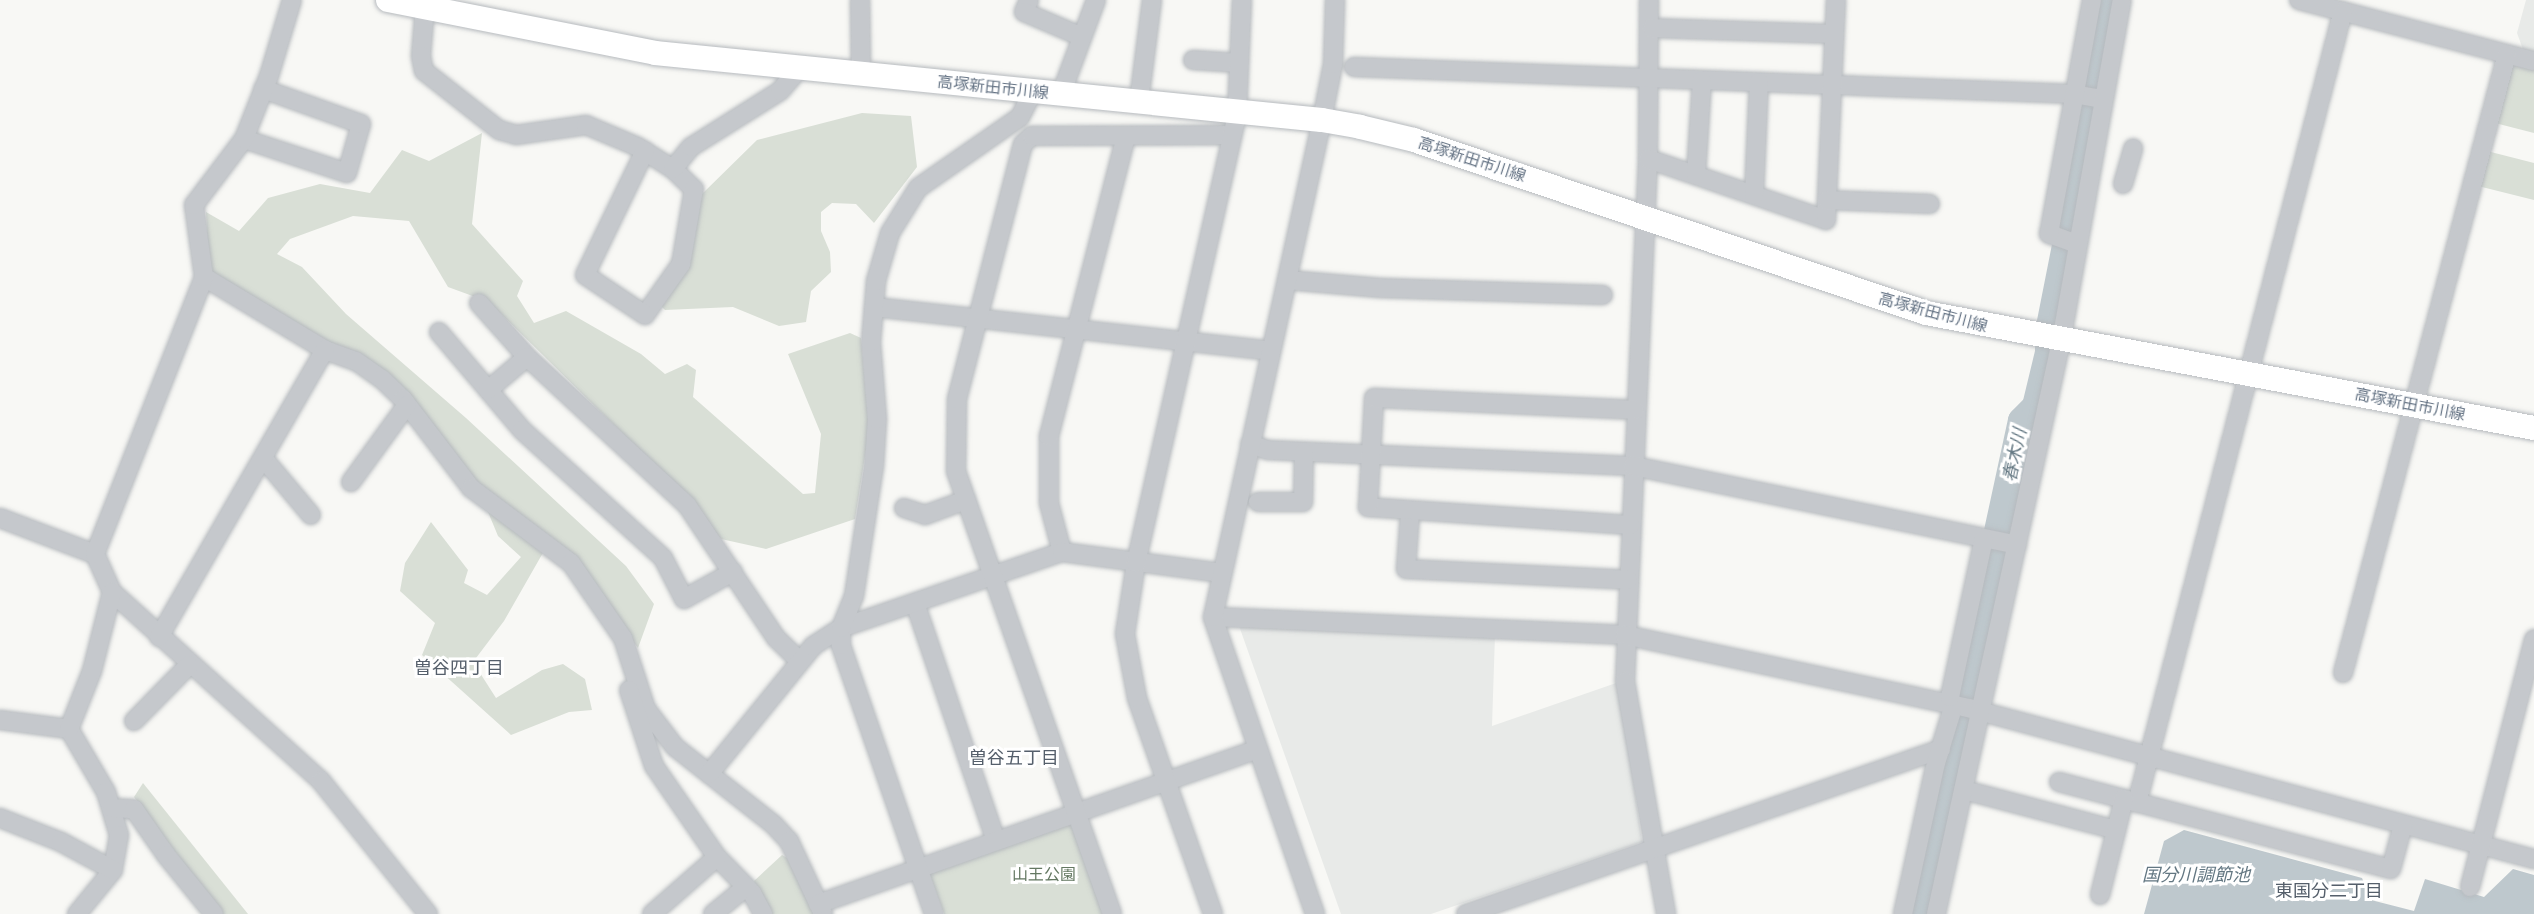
<!DOCTYPE html>
<meta charset="utf-8">
<style>
body{margin:0}
#map{position:relative;width:2534px;height:914px;overflow:hidden;background:#f8f8f5;font-family:Commissioner,"Noto Sans JP",sans-serif}
div>[style]{position:absolute}
.built>*{inset:0;background:#e8eae8}
.green>*{inset:0;background:#d9dfd6}
.water>*{inset:0;background:#bec8cd}
.river>*{height:27px;margin:-13.5px;padding:0 13.5px;transform-origin:13.5px;border-radius:13.5px;background:#bec8cd}
.roads{filter:drop-shadow(0 0 2px #b6babe) drop-shadow(0 0 2px #b6babe)}
.minor>*{height:18px;margin:-9px;padding:0 9px;transform-origin:9px;border-radius:9px;background:#c5c8cc}
.major>*{height:24px;margin:-12px;padding:0 12px;transform-origin:12px;border-radius:12px;background:#fff}
span{translate:-50% -50%;white-space:nowrap;text-align:center;line-height:1.15;-webkit-text-stroke:6px #fff;paint-order:stroke}
.street-label{font-size:16px;color:#677586}
.park-label{font-size:16px;color:#647862}
.water-label{font-size:18px;color:#637782;font-style:italic}
.neighbourhood-label{font-size:18px;color:#555f6b}
</style>
<div id="map">
<div class="built">
<i style="clip-path:polygon(2526px 0,2534px 0,2534px 57px,2525px 55px,2517px 33px)"></i>
<i style="clip-path:polygon(1238px 623px,1495px 635px,1492px 726px,1619px 682px,1642px 842px,1431px 914px,1341px 914px)"></i>
</div>
<div class="green">
<i style="clip-path:polygon(2510px 64px,2534px 67px,2534px 133px,2495px 123px)"></i>
<i style="clip-path:polygon(862px 113px,911px 116px,917px 167px,874px 223px,856px 204px,832px 203px,821px 212px,821px 231px,830px 252px,831px 272px,811px 291px,806px 322px,779px 326px,733px 307px,665px 310px,660px 305px,688px 260px,702px 194px,757px 140px)"></i>
<i style="clip-path:polygon(482px 133px,472px 224px,523px 281px,517px 296px,534px 323px,566px 311px,641px 354px,665px 374px,687px 364px,696px 370px,693px 397px,803px 494px,815px 493px,821px 434px,788px 354px,850px 333px,861px 338px,869px 431px,855px 519px,766px 549px,721px 539px,669px 479px,489px 302px,448px 287px,409px 221px,353px 216px,290px 239px,277px 254px,302px 267px,346px 314px,466px 418px,626px 566px,654px 604px,638px 648px,552px 537px,504px 621px,473px 662px,496px 698px,542px 670px,563px 664px,585px 679px,592px 710px,569px 712px,511px 735px,422px 655px,435px 623px,400px 591px,405px 563px,431px 522px,468px 570px,464px 583px,487px 595px,521px 557px,498px 536px,476px 483px,419px 413px,316px 337px,209px 274px,206px 212px,239px 231px,268px 198px,320px 184px,370px 193px,402px 150px,429px 161px)"></i>
<i style="clip-path:polygon(2487px 151px,2534px 163px,2534px 200px,2478px 186px)"></i>
<i style="clip-path:polygon(143px 783px,248px 914px,222px 914px,134px 797px)"></i>
<i style="clip-path:polygon(1070px 822px,1103px 914px,944px 914px,929px 872px)"></i>
<i style="clip-path:polygon(782px 855px,793px 861px,817px 914px,770px 914px,754px 881px)"></i>
</div>
<div class="water">
<i style="clip-path:polygon(2184px 830px,2362px 878px,2371px 900px,2414px 911px,2425px 879px,2484px 897px,2513px 869px,2534px 875px,2534px 914px,2144px 914px,2164px 841px)"></i>
</div>
<div class="river">
<i style="left:1914px;top:914px;width:505px;rotate:-77.78deg"></i>
<i style="left:2021px;top:420px;width:20px;rotate:-45deg"></i>
<i style="left:2035px;top:406px;width:56px;rotate:-76.5deg"></i>
<i style="left:2048px;top:352px;width:21px;rotate:-90deg"></i>
<i style="left:2048px;top:331px;width:113px;rotate:-78.8deg"></i>
<i style="left:2070px;top:220px;width:9px;rotate:-108deg"></i>
<i style="left:2067px;top:211px;width:215px;rotate:-79.5deg"></i>
</div>
<div class="roads">
<div class="minor">
<i style="left:860px;top:0;width:73px;rotate:89.2deg"></i>
<i style="left:1029px;top:0;width:13px;rotate:113deg"></i>
<i style="left:1024px;top:12px;width:61px;rotate:23.2deg"></i>
<i style="left:1649px;top:0;width:159px;rotate:90.4deg"></i>
<i style="left:1648px;top:159px;width:523px;rotate:92.52deg"></i>
<i style="left:1625px;top:681px;width:237px;rotate:80deg"></i>
<i style="left:2299px;top:0;width:243px;rotate:14.6deg"></i>
<i style="left:425px;top:7px;width:49px;rotate:94.7deg"></i>
<i style="left:421px;top:56px;width:15px;rotate:79deg"></i>
<i style="left:424px;top:71px;width:95px;rotate:38.2deg"></i>
<i style="left:499px;top:130px;width:18px;rotate:16deg"></i>
<i style="left:516px;top:135px;width:71px;rotate:-8.1deg"></i>
<i style="left:586px;top:125px;width:56px;rotate:22.9deg"></i>
<i style="left:638px;top:147px;width:41px;rotate:32.2deg"></i>
<i style="left:673px;top:169px;width:29px;rotate:44deg"></i>
<i style="left:694px;top:189px;width:76px;rotate:99.8deg"></i>
<i style="left:681px;top:264px;width:62px;rotate:125.2deg"></i>
<i style="left:645px;top:315px;width:72px;rotate:-146.3deg"></i>
<i style="left:585px;top:275px;width:138px;rotate:-64.2deg"></i>
<i style="left:1652px;top:28px;width:182px;rotate:1.9deg"></i>
<i style="left:1193px;top:60px;width:46px;rotate:3.7deg"></i>
<i style="left:1354px;top:67px;width:721px;rotate:2.15deg"></i>
<i style="left:2074px;top:94px;width:29px;rotate:10deg"></i>
<i style="left:1061px;top:94px;width:100px;rotate:-69.6deg"></i>
<i style="left:1139px;top:101px;width:102px;rotate:-82.7deg"></i>
<i style="left:244px;top:139px;width:108px;rotate:18.3deg"></i>
<i style="left:347px;top:173px;width:51px;rotate:-74.1deg"></i>
<i style="left:361px;top:124px;width:104px;rotate:-160.3deg"></i>
<i style="left:1648px;top:159px;width:188px;rotate:18.9deg"></i>
<i style="left:1826px;top:220px;width:220px;rotate:-87.4deg"></i>
<i style="left:673px;top:169px;width:28px;rotate:-51deg"></i>
<i style="left:691px;top:147px;width:105px;rotate:-32.2deg"></i>
<i style="left:780px;top:91px;width:32px;rotate:-49deg"></i>
<i style="left:1696px;top:175px;width:95px;rotate:-86.4deg"></i>
<i style="left:2123px;top:184px;width:37px;rotate:-74deg"></i>
<i style="left:1754px;top:195px;width:113px;rotate:-87.5deg"></i>
<i style="left:1827px;top:200px;width:103px;rotate:2.2deg"></i>
<i style="left:2077px;top:244px;width:30px;rotate:-160deg"></i>
<i style="left:2049px;top:234px;width:238px;rotate:-79.6deg"></i>
<i style="left:204px;top:277px;width:141px;rotate:31.1deg"></i>
<i style="left:325px;top:350px;width:33px;rotate:20deg"></i>
<i style="left:356px;top:361px;width:32px;rotate:35deg"></i>
<i style="left:382px;top:379px;width:29px;rotate:44deg"></i>
<i style="left:403px;top:399px;width:112px;rotate:52.6deg"></i>
<i style="left:471px;top:488px;width:125px;rotate:36.9deg"></i>
<i style="left:571px;top:563px;width:91px;rotate:55.3deg"></i>
<i style="left:623px;top:638px;width:75px;rotate:72.1deg"></i>
<i style="left:646px;top:709px;width:48px;rotate:52.7deg"></i>
<i style="left:675px;top:747px;width:126px;rotate:38.2deg"></i>
<i style="left:774px;top:825px;width:22px;rotate:47deg"></i>
<i style="left:789px;top:841px;width:81px;rotate:65deg"></i>
<i style="left:1287px;top:280px;width:94px;rotate:4.9deg"></i>
<i style="left:1381px;top:288px;width:222px;rotate:1.8deg"></i>
<i style="left:479px;top:303px;width:72px;rotate:48.4deg"></i>
<i style="left:527px;top:357px;width:218px;rotate:42.8deg"></i>
<i style="left:687px;top:505px;width:160px;rotate:56.2deg"></i>
<i style="left:776px;top:638px;width:33px;rotate:44deg"></i>
<i style="left:874px;top:307px;width:399px;rotate:6.3deg"></i>
<i style="left:439px;top:332px;width:128px;rotate:49.7deg"></i>
<i style="left:522px;top:430px;width:190px;rotate:42.2deg"></i>
<i style="left:663px;top:558px;width:46px;rotate:62.9deg"></i>
<i style="left:684px;top:599px;width:56px;rotate:-28.9deg"></i>
<i style="left:488px;top:390px;width:51px;rotate:-40.2deg"></i>
<i style="left:1250px;top:444px;width:18px;rotate:19deg"></i>
<i style="left:1267px;top:450px;width:366px;rotate:2.5deg"></i>
<i style="left:1633px;top:466px;width:392px;rotate:11.6deg"></i>
<i style="left:264px;top:459px;width:73px;rotate:50deg"></i>
<i style="left:351px;top:482px;width:95px;rotate:-54deg"></i>
<i style="left:1258px;top:502px;width:45px"></i>
<i style="left:1303px;top:502px;width:50px;rotate:-88.9deg"></i>
<i style="left:904px;top:508px;width:22px;rotate:18deg"></i>
<i style="left:925px;top:515px;width:44px;rotate:-20.1deg"></i>
<i style="left:1410px;top:513px;width:56px;rotate:94.1deg"></i>
<i style="left:1406px;top:569px;width:222px;rotate:2.8deg"></i>
<i style="left:0;top:518px;width:102px;rotate:20.8deg"></i>
<i style="left:95px;top:554px;width:42px;rotate:65.9deg"></i>
<i style="left:112px;top:592px;width:282px;rotate:42.1deg"></i>
<i style="left:321px;top:781px;width:171px;rotate:51.2deg"></i>
<i style="left:1630px;top:525px;width:263px;rotate:-176.1deg"></i>
<i style="left:1368px;top:507px;width:109px;rotate:-86.8deg"></i>
<i style="left:1374px;top:398px;width:261px;rotate:2.6deg"></i>
<i style="left:1062px;top:552px;width:51px;rotate:-104.9deg"></i>
<i style="left:1049px;top:503px;width:67px;rotate:-90deg"></i>
<i style="left:1049px;top:436px;width:309px;rotate:-75.6deg"></i>
<i style="left:95px;top:554px;width:298px;rotate:-68.5deg"></i>
<i style="left:204px;top:277px;width:73px;rotate:-97.9deg"></i>
<i style="left:194px;top:205px;width:83px;rotate:-52.9deg"></i>
<i style="left:244px;top:139px;width:68px;rotate:-68.4deg"></i>
<i style="left:269px;top:76px;width:79px;rotate:-73.2deg"></i>
<i style="left:915px;top:603px;width:251px;rotate:71.2deg"></i>
<i style="left:1213px;top:617px;width:412px;rotate:2.5deg"></i>
<i style="left:1625px;top:635px;width:351px;rotate:12deg"></i>
<i style="left:1968px;top:708px;width:586px;rotate:14.94deg"></i>
<i style="left:159px;top:637px;width:332px;rotate:-60deg"></i>
<i style="left:2343px;top:673px;width:640px;rotate:-75.16deg"></i>
<i style="left:629px;top:690px;width:80px;rotate:71.8deg"></i>
<i style="left:654px;top:766px;width:111px;rotate:55.3deg"></i>
<i style="left:717px;top:857px;width:50px;rotate:45.8deg"></i>
<i style="left:752px;top:893px;width:24px;rotate:62deg"></i>
<i style="left:0;top:720px;width:70px;rotate:7.4deg"></i>
<i style="left:134px;top:721px;width:78px;rotate:-45.5deg"></i>
<i style="left:69px;top:729px;width:73px;rotate:59.6deg"></i>
<i style="left:106px;top:792px;width:45px;rotate:73.2deg"></i>
<i style="left:119px;top:835px;width:36px;rotate:100deg"></i>
<i style="left:113px;top:870px;width:57px;rotate:129.3deg"></i>
<i style="left:69px;top:729px;width:62px;rotate:-68.4deg"></i>
<i style="left:92px;top:671px;width:81px;rotate:-75.8deg"></i>
<i style="left:709px;top:774px;width:165px;rotate:-50.9deg"></i>
<i style="left:813px;top:646px;width:33px;rotate:-33deg"></i>
<i style="left:841px;top:628px;width:234px;rotate:-19deg"></i>
<i style="left:1062px;top:552px;width:161px;rotate:7.5deg"></i>
<i style="left:2059px;top:782px;width:343px;rotate:14.7deg"></i>
<i style="left:2391px;top:869px;width:46px;rotate:-74.7deg"></i>
<i style="left:1964px;top:790px;width:157px;rotate:14.7deg"></i>
<i style="left:2137px;top:803px;width:818px;rotate:-75.42deg"></i>
<i style="left:112px;top:808px;width:22px;rotate:3deg"></i>
<i style="left:134px;top:809px;width:56px;rotate:55.2deg"></i>
<i style="left:166px;top:855px;width:76px;rotate:50.9deg"></i>
<i style="left:0;top:818px;width:66px;rotate:21.5deg"></i>
<i style="left:61px;top:842px;width:59px;rotate:28.3deg"></i>
<i style="left:2470px;top:887px;width:256px;rotate:-75.5deg"></i>
<i style="left:2100px;top:895px;width:99px;rotate:-76deg"></i>
<i style="left:818px;top:904px;width:466px;rotate:-19.4deg"></i>
<i style="left:652px;top:914px;width:86px;rotate:-41.2deg"></i>
<i style="left:713px;top:914px;width:43px;rotate:-39.3deg"></i>
<i style="left:934px;top:914px;width:285px;rotate:-109.1deg"></i>
<i style="left:841px;top:645px;width:17px;rotate:-90deg"></i>
<i style="left:841px;top:628px;width:35px;rotate:-68deg"></i>
<i style="left:854px;top:596px;width:133px;rotate:-81.3deg"></i>
<i style="left:874px;top:465px;width:46px;rotate:-86.3deg"></i>
<i style="left:877px;top:419px;width:77px;rotate:-94.5deg"></i>
<i style="left:871px;top:342px;width:61px;rotate:-85.3deg"></i>
<i style="left:876px;top:281px;width:50px;rotate:-73.7deg"></i>
<i style="left:890px;top:233px;width:53px;rotate:-58.1deg"></i>
<i style="left:918px;top:188px;width:124px;rotate:-34.8deg"></i>
<i style="left:1020px;top:117px;width:29px;rotate:-63deg"></i>
<i style="left:1112px;top:914px;width:470px;rotate:-109.4deg"></i>
<i style="left:956px;top:471px;width:72px;rotate:-89.2deg"></i>
<i style="left:957px;top:399px;width:263px;rotate:-75.5deg"></i>
<i style="left:1023px;top:144px;width:12px;rotate:-42deg"></i>
<i style="left:1032px;top:136px;width:198px;rotate:-0.3deg"></i>
<i style="left:1213px;top:914px;width:229px;rotate:-109.4deg"></i>
<i style="left:1137px;top:698px;width:65px;rotate:-100.6deg"></i>
<i style="left:1125px;top:634px;width:72px;rotate:-81.2deg"></i>
<i style="left:1136px;top:563px;width:461px;rotate:-77.3deg"></i>
<i style="left:1237px;top:113px;width:113px;rotate:-87.5deg"></i>
<i style="left:1315px;top:914px;width:314px;rotate:-109deg"></i>
<i style="left:1213px;top:617px;width:509px;rotate:-77.63deg"></i>
<i style="left:1322px;top:120px;width:57px;rotate:-78.9deg"></i>
<i style="left:1333px;top:64px;width:64px;rotate:-88.2deg"></i>
<i style="left:1466px;top:914px;width:503px;rotate:-19.16deg"></i>
<i style="left:1903px;top:914px;width:155px;rotate:-77.7deg"></i>
<i style="left:1936px;top:763px;width:54px;rotate:-72.9deg"></i>
<i style="left:1952px;top:711px;width:14px;rotate:-98deg"></i>
<i style="left:1950px;top:697px;width:162px;rotate:-77.9deg"></i>
<i style="left:1936px;top:914px;width:586px;rotate:-77.69deg"></i>
<i style="left:2061px;top:341px;width:346px;rotate:-79.9deg"></i>
</div>
<div class="major">
<i style="left:388px;top:0;width:272px;rotate:11.2deg"></i>
<i style="left:655px;top:53px;width:670px;rotate:5.74deg"></i>
<i style="left:1322px;top:120px;width:39px;rotate:10deg"></i>
<i style="left:1360px;top:127px;width:56px;rotate:13.5deg"></i>
<i style="left:1414px;top:140px;width:540px;rotate:18.67deg"></i>
<i style="left:1926px;top:313px;width:619px;rotate:10.71deg"></i>
</div>
</div>
<div class="street-label">
<span style="left:993px;top:87px;rotate:6deg">高塚新田市川線</span>
<span style="left:1472px;top:159px;rotate:18deg">高塚新田市川線</span>
<span style="left:1933px;top:312px;rotate:15deg">高塚新田市川線</span>
<span style="left:2410px;top:404px;rotate:11deg">高塚新田市川線</span>
</div>
<div class="park-label">
<span style="left:1044px;top:874px">山王公園</span>
</div>
<div class="water-label">
<span style="left:2014px;top:455px;rotate:-78deg">春木川</span>
<span style="left:2196px;top:874px">国分川調節池</span>
</div>
<div class="neighbourhood-label">
<span style="left:459px;top:667px">曽谷四丁目</span>
<span style="left:1014px;top:757px">曽谷五丁目</span>
<span style="left:2329px;top:890px">東国分二丁目</span>
</div>
</div>
